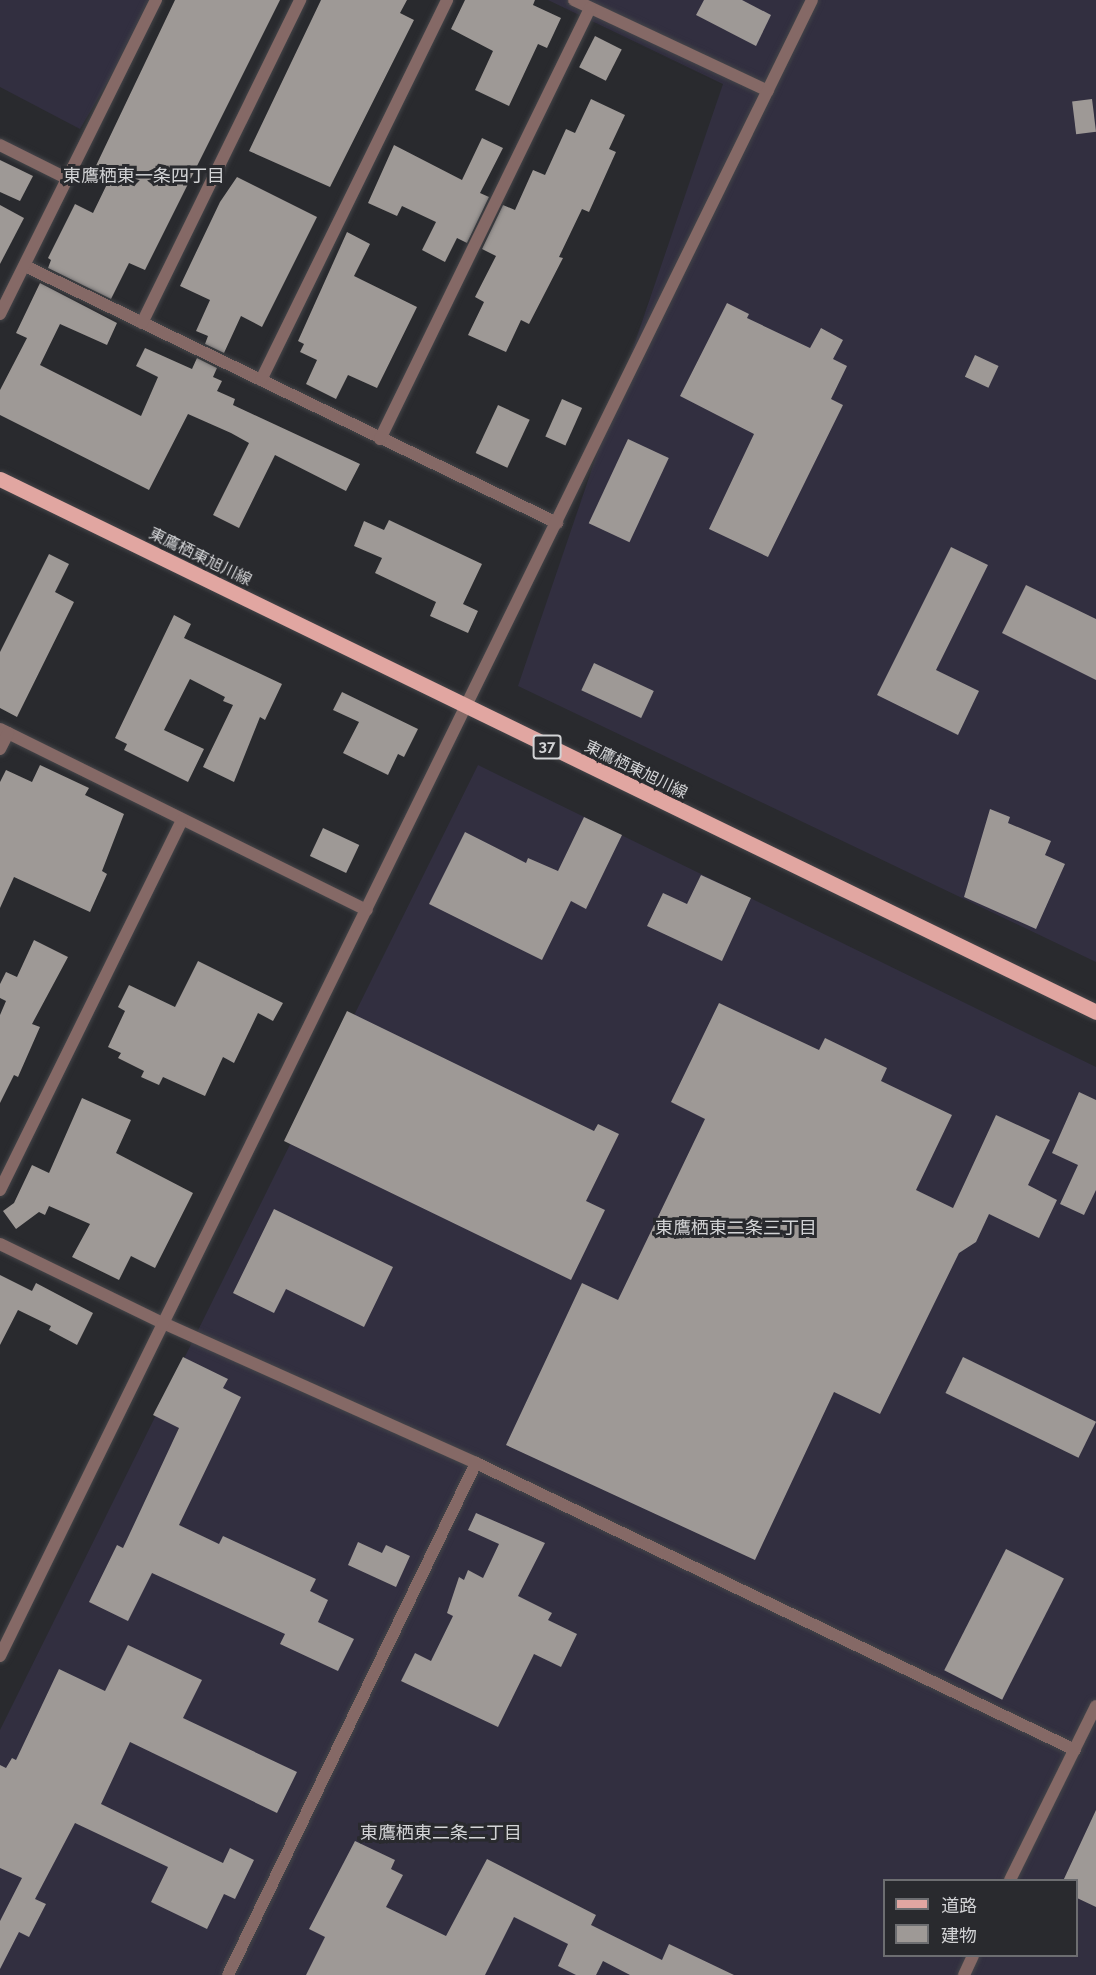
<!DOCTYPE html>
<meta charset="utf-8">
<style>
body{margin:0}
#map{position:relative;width:1096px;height:1975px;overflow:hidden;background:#292a2e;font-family:Raleway,"Noto Sans JP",sans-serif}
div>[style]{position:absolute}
.industrial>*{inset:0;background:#322f40}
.building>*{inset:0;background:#9e9996;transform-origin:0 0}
.roads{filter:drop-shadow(0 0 2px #444549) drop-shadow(0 0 2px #444549)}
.minor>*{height:12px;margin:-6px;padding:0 6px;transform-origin:6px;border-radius:6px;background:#856966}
.primary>*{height:15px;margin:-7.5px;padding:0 7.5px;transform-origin:7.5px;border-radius:7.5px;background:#e1a6a1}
span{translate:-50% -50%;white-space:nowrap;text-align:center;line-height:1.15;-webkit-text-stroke:6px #292a2e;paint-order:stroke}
.shield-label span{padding:2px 4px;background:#292a2e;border:2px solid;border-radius:4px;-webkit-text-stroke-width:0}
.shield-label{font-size:15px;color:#d2d3d5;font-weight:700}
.street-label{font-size:16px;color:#d2d3d5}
.neighbourhood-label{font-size:18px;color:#d2d3d5}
.legend{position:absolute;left:883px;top:1879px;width:195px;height:78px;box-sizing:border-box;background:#292a2e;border:2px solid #6d6e71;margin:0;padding:8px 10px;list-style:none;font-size:18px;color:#d2d3d5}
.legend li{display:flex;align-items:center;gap:12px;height:30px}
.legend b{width:30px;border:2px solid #6d6e71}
</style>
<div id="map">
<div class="industrial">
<i style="clip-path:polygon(0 0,156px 0,80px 129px,0 87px)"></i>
<i style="clip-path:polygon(548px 0,1096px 0,1096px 962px,518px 686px,723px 84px)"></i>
<i style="clip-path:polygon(evenodd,478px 765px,1096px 1067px,1096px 1975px,0 1975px,0 1730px,478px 765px,884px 1880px,1076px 1880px,1076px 1956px,884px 1956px,884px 1880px)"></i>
</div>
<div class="building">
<i style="clip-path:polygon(175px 0,280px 0,145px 270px,129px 263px,111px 299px,48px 268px,51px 260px,48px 258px,75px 204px,93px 213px,109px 180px,93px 172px)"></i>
<i style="clip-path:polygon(321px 0,407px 0,400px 13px,414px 20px,330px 187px,249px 151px)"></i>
<i style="clip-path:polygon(465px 0,535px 0,533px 5px,561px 18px,547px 48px,538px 44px,509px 106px,475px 90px,493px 51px,451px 29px)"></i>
<i style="clip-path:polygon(704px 0,742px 0,771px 15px,756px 46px,696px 15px)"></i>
<i style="left:595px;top:36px;width:30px;height:35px;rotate:27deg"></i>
<i style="clip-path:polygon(591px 99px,625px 115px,609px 149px,616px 152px,589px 212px,582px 209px,559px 257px,563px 258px,529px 324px,521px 320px,506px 352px,468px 335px,484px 302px,475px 297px,496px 256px,482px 249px,503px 205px,515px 210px,533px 170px,545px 175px,566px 129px,575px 133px)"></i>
<i style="left:1092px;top:99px;width:33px;height:20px;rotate:83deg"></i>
<i style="clip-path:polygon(482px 138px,503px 148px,480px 193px,489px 197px,467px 243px,457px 238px,445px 262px,422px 250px,436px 222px,402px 206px,397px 216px,368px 203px,394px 145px,462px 180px)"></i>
<i style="clip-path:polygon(0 160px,33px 176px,20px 201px,0 192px)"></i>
<i style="clip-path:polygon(237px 177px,317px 217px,262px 327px,241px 316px,224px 353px,205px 344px,208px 336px,196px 331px,210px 300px,180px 286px,220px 202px)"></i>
<i style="clip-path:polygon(0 205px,24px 218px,0 264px)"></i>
<i style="clip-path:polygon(347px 232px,370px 244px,354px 276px,417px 307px,377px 388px,348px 375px,336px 399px,306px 384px,317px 360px,300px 352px,304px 344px,298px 341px)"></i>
<i style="clip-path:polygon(40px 283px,117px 323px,107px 345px,60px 324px,40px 365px,141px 416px,158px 377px,136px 366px,145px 348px,192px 369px,197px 358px,217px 368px,213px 377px,222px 381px,217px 391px,235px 399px,233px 405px,360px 464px,346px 491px,275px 455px,239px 528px,213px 515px,249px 443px,231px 433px,188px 414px,149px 490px,0 415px,0 390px,27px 338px,16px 333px)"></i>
<i style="clip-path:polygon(727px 303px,749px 314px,747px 318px,810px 348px,821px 328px,843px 340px,833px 359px,847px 366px,831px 399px,843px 405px,768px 557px,709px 529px,754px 434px,680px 396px)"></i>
<i style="left:975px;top:355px;width:26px;height:24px;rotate:25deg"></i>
<i style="left:562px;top:399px;width:22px;height:41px;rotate:24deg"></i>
<i style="left:498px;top:405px;width:35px;height:53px;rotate:25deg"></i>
<i style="left:628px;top:439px;width:45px;height:93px;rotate:25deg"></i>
<i style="clip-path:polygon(389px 520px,482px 564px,463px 604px,478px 611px,468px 633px,430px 616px,436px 602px,375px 573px,382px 558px,354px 546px,364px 521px,384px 530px)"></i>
<i style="clip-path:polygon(951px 547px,988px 565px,936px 670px,979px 691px,958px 735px,877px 695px)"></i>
<i style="clip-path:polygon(49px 554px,69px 564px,55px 592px,74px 602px,17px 717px,0 708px,0 652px)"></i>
<i style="clip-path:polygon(1026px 585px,1096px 619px,1096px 680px,1002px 633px)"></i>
<i style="clip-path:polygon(174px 615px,191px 624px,184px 638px,282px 684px,265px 720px,260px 717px,234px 782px,203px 767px,233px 705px,223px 701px,225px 697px,190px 679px,164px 730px,204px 749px,188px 782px,124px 750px,127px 744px,115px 738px)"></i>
<i style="left:594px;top:663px;width:66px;height:30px;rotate:25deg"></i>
<i style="clip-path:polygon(342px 692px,418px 729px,404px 757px,398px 754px,388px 775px,343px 753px,359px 722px,333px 710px)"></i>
<i style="clip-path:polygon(40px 765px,89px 788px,85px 795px,124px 814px,102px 871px,107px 874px,90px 912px,14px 877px,0 908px,0 782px,6px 770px,32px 782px)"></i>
<i style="clip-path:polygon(990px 809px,1010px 817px,1008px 823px,1051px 841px,1045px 855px,1065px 864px,1036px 929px,964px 897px)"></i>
<i style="clip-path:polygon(584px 817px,622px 835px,586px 909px,571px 901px,542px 960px,429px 904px,465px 832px,526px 863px,528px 858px,558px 871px)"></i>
<i style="left:323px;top:828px;width:40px;height:31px;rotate:25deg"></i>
<i style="clip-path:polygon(701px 875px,751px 898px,722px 961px,647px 926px,663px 893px,687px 904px)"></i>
<i style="clip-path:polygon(34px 940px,68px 957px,32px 1024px,40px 1027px,18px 1077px,14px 1075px,0 1103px,0 1015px,6px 1001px,0 998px,0 984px,6px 972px,17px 977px)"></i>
<i style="clip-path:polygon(198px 961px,283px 1003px,273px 1021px,258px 1013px,234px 1063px,223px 1057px,205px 1096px,163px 1077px,159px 1085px,141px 1077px,144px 1071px,118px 1058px,121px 1053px,108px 1047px,125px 1011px,118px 1007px,129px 985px,175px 1007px)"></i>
<i style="clip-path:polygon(719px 1003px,819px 1050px,825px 1038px,887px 1068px,881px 1081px,952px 1115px,916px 1190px,953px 1208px,996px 1115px,1050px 1140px,1028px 1185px,1057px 1200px,1039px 1238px,989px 1214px,976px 1242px,959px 1253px,880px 1414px,834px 1392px,755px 1560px,506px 1445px,582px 1283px,618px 1300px,705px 1119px,671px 1102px)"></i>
<i style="clip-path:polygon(347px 1011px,594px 1131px,598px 1124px,619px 1134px,586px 1201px,605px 1210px,571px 1280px,284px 1141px)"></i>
<i style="clip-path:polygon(1079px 1092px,1096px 1100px,1096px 1190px,1084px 1215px,1060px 1204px,1078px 1165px,1052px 1153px)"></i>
<i style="clip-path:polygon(82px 1098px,131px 1120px,116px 1153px,193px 1193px,155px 1268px,131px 1256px,119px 1280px,72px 1257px,90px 1224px,49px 1206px,45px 1215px,39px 1212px,16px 1229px,3px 1211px,14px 1203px,32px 1165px,49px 1173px)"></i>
<i style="clip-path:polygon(274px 1209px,393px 1267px,364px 1327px,286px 1289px,274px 1313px,233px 1293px)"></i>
<i style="clip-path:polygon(0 1275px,32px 1291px,36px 1283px,93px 1313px,77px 1345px,49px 1330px,51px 1326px,18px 1310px,0 1345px)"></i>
<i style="clip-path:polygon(183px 1357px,228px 1379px,223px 1388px,241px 1397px,179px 1525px,219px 1544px,223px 1536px,316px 1579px,310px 1591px,328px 1600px,318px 1622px,354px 1639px,338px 1671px,280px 1644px,285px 1634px,152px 1573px,128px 1621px,89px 1602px,117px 1545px,123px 1548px,179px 1428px,153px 1415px)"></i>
<i style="left:963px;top:1357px;width:148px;height:40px;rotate:26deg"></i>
<i style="clip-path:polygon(476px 1513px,545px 1543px,518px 1596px,552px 1613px,548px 1620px,577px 1634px,561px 1667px,534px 1654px,498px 1727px,401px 1681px,415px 1653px,431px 1661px,453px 1616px,447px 1613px,459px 1577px,464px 1580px,468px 1570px,483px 1578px,499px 1544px,468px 1530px)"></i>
<i style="clip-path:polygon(358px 1542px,382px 1553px,386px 1545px,410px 1556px,396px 1587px,348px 1565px)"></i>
<i style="left:1006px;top:1549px;width:65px;height:136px;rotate:27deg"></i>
<i style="clip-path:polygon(128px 1645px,202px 1680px,183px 1718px,297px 1772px,277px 1813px,130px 1742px,101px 1804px,223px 1863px,230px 1848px,254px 1860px,235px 1899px,224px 1894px,207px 1929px,151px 1902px,168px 1867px,75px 1823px,35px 1899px,46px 1904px,29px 1937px,19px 1932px,0 1969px,0 1921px,22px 1878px,0 1868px,0 1765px,6px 1768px,12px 1758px,16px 1760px,59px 1669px,105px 1691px)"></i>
<i style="clip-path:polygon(1096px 1810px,1096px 1907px,1077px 1898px,1077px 1881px,1063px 1881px)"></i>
<i style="clip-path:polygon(355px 1841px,395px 1860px,391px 1869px,403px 1875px,386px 1907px,446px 1936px,487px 1859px,596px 1915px,591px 1925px,662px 1960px,669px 1944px,734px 1975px,630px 1975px,603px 1961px,596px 1975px,576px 1975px,558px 1966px,568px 1944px,514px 1917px,485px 1975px,306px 1975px,325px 1937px,309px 1929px)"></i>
</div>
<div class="roads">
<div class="minor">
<i style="left:574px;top:0;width:214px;rotate:25.1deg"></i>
<i style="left:0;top:145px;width:76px;rotate:26.6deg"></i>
<i style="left:25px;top:266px;width:591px;rotate:25.78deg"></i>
<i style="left:0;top:314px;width:351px;rotate:-63.6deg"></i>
<i style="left:142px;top:323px;width:360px;rotate:-63.9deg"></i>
<i style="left:261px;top:380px;width:423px;rotate:-63.9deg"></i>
<i style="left:380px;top:439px;width:479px;rotate:-64deg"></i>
<i style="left:0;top:729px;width:409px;rotate:26.3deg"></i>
<i style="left:0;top:749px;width:18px;rotate:-63deg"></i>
<i style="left:0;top:1190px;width:412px;rotate:-63.8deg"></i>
<i style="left:0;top:1244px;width:181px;rotate:25.9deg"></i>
<i style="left:163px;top:1323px;width:343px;rotate:24.1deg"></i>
<i style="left:476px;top:1463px;width:664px;rotate:25.6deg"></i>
<i style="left:0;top:1656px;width:1844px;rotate:-63.88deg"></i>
<i style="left:1010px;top:1880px;width:194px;rotate:-63.7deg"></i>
<i style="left:228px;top:1975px;width:569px;rotate:-64.16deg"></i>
<i style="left:964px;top:1975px;width:21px;rotate:-65deg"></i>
</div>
<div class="primary">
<i style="left:0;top:479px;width:1219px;rotate:25.93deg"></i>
</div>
</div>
<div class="shield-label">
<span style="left:547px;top:747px">37</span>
</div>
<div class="street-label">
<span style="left:200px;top:557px;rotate:26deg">東鷹栖東旭川線</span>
<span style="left:636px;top:770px;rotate:26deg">東鷹栖東旭川線</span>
</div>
<div class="neighbourhood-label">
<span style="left:144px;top:176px">東鷹栖東一条四丁目</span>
<span style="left:736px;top:1228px">東鷹栖東二条三丁目</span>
<span style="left:441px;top:1833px">東鷹栖東二条二丁目</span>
</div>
<ul class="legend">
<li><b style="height:8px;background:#e1a6a1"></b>道路</li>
<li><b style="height:16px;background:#9e9996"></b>建物</li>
</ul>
</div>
